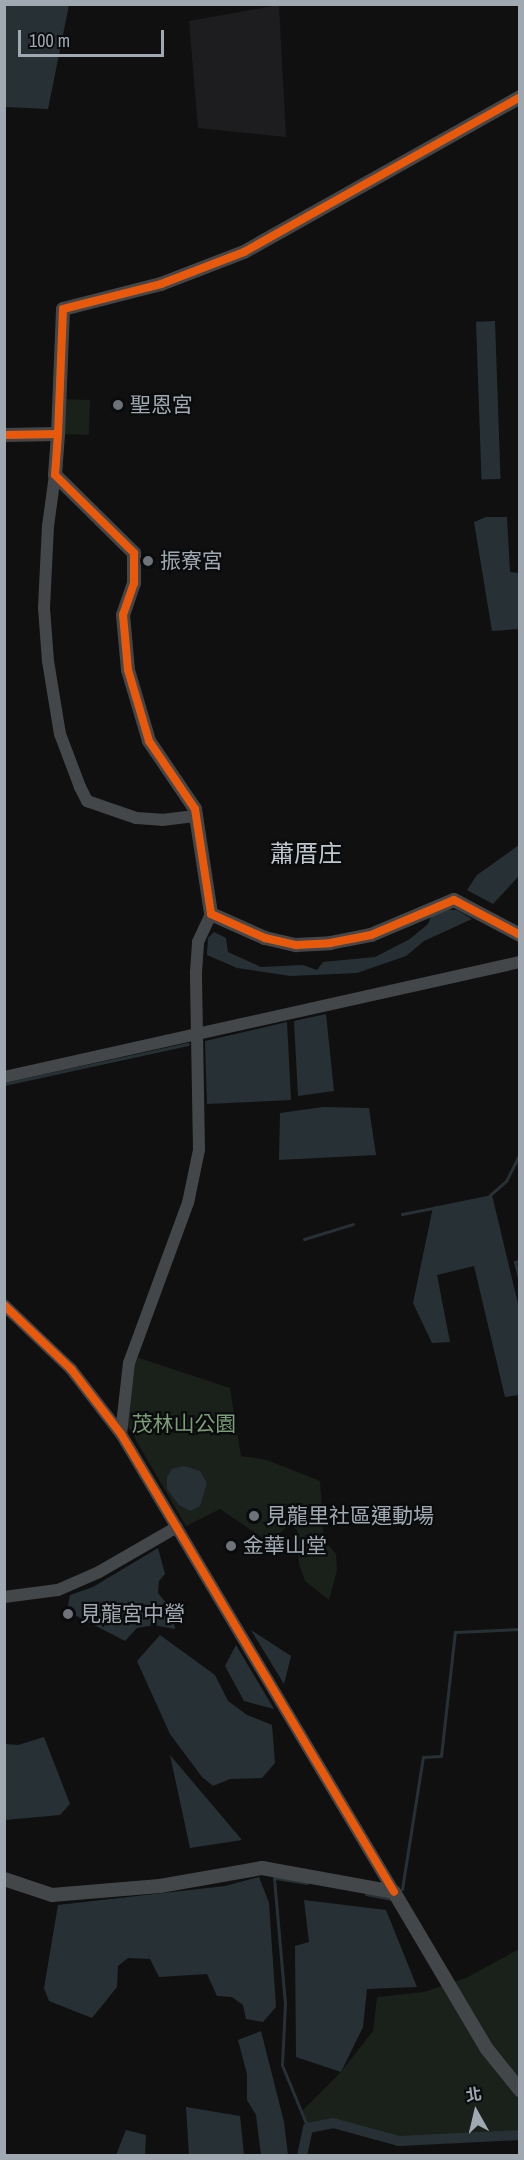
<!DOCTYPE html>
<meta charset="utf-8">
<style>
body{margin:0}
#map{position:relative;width:524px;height:2160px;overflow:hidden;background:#101010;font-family:"Archivo Narrow","Noto Sans TC",sans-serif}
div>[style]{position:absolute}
.built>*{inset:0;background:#1d1d1f}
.green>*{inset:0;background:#1a201a;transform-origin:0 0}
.water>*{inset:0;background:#273135;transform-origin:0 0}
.stream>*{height:3px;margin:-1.5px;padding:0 1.5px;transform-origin:1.5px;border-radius:1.5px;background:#273135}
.canal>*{height:10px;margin:-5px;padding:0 5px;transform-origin:5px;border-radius:5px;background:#273135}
.minor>*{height:12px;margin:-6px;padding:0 6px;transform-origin:6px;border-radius:6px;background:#444749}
.tertiary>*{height:14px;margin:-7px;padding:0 7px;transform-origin:7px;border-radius:7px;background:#444749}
.cycleway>*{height:8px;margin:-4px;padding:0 4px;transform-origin:4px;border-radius:4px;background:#e8590c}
.dots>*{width:16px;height:16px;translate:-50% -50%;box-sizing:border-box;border:3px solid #0a0b0c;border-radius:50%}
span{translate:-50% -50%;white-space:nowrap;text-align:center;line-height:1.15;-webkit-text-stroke:4.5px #0a0b0c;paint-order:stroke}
.poi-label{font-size:21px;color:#a0a9b2}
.left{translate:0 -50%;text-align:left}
.park-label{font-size:21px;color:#7b9d77}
.quarter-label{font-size:24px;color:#c1c7ce}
.frame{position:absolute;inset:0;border:6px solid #a0a9b2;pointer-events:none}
.north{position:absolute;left:446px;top:2082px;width:60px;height:60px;-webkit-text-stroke:4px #0a0b0c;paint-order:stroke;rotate:352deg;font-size:16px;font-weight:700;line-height:24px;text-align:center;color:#a0a9b2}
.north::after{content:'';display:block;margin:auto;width:21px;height:27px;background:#a0a9b2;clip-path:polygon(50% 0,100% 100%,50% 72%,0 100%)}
.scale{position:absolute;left:18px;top:30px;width:146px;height:27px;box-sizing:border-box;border:3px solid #a0a9b2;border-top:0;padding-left:8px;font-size:18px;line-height:21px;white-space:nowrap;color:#a0a9b2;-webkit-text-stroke:4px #0a0b0c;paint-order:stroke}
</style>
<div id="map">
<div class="built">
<i style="clip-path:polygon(279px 5px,286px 137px,198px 128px,189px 21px)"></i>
</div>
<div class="green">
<i style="left:60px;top:399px;width:30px;height:35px;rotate:2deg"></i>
<i style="clip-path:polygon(136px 1357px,230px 1388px,241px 1456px,267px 1460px,320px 1481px,324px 1540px,336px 1554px,337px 1570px,329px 1600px,305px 1581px,299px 1564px,297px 1530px,289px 1524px,270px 1543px,220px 1509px,186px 1526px,123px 1418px)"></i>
<i style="clip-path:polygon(519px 1949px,519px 2137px,408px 2139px,388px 2138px,333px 2123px,308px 2128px,301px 2112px,341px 2072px,373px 2031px,377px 1997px,424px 1992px,466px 1978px)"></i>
</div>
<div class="water">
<i style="clip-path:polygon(5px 4px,69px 5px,48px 109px,5px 107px)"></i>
<i style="left:495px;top:321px;width:158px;height:19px;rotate:88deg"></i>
<i style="clip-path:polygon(486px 517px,507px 517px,510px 572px,519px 573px,519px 629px,492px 631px,474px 522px)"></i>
<i style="clip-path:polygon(519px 845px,519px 876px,493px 904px,467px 890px,477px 875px)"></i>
<i style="clip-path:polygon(443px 910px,457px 910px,472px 919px,424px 941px,406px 956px,357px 973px,290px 976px,237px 968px,207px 955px,208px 938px,214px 932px,226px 938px,228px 952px,261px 967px,303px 965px,317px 970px,323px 962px,375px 957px,410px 939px,428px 924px,432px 914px)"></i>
<i style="clip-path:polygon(326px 1014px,334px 1091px,298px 1096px,294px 1021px)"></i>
<i style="clip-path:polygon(287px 1022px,291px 1100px,207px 1104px,205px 1041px)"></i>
<i style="clip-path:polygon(323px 1107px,369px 1108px,376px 1155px,279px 1160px,280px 1113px)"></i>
<i style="clip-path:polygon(492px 1195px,519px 1308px,519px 1395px,505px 1397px,474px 1266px,437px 1275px,450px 1342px,432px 1343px,413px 1303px,433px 1207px)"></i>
<i style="clip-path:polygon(184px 1466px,200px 1471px,207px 1483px,200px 1506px,190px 1511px,179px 1505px,167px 1489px,167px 1477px,172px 1469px)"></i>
<i style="clip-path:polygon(158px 1548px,165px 1574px,159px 1581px,158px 1593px,171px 1609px,175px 1629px,154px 1625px,137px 1628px,125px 1641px,67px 1611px,70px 1595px,93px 1587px)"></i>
<i style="clip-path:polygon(251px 1630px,291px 1656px,284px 1684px)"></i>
<i style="clip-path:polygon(160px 1635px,215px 1675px,228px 1701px,247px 1715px,272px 1725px,275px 1763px,262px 1778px,230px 1779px,213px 1786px,202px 1777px,170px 1734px,137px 1661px)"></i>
<i style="clip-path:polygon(236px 1645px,274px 1709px,244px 1701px,225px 1666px)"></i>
<i style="clip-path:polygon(44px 1737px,70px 1804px,60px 1815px,5px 1820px,5px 1744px,18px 1745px)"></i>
<i style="clip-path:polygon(170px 1755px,242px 1840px,190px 1848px)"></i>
<i style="clip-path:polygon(259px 1877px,269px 1903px,276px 2007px,263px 2022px,246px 2019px,243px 2005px,232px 1997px,217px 1996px,207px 1974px,159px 1977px,150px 1959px,128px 1958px,118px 1966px,117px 1987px,92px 2018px,49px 2001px,44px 1988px,58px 1905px,225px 1886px)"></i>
<i style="clip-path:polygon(304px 1900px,386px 1910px,417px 1987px,367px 1989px,363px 2027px,341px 2072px,296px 2057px,295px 1946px,309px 1942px)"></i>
<i style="clip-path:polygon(261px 2031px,284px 2122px,288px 2155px,261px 2155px,256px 2115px,247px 2100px,247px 2074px,238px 2040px)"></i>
<i style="clip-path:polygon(186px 2107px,240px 2116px,244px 2155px,189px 2155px)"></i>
<i style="clip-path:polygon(126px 2130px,146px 2135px,145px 2155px,116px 2155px)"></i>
</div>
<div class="stream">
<i style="left:4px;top:1084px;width:188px;rotate:-12.3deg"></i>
<i style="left:490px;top:1195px;width:21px;rotate:-41deg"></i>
<i style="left:506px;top:1181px;width:31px;rotate:-63deg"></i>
<i style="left:402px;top:1214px;width:36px;rotate:-11deg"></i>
<i style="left:304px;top:1239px;width:51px;rotate:-17deg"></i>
<i style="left:520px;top:1261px;width:5px;rotate:169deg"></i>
<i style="left:515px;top:1262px;width:21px;rotate:76deg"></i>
<i style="left:307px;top:1883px;width:33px;rotate:-171deg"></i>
<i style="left:274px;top:1878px;width:125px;rotate:85deg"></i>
<i style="left:285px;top:2003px;width:62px;rotate:92.8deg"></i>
<i style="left:282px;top:2065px;width:68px;rotate:67.6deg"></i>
<i style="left:402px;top:1889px;width:134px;rotate:-81deg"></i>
<i style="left:423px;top:1757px;width:18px;rotate:-3deg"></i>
<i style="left:441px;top:1756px;width:125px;rotate:-83.6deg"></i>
<i style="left:455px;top:1632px;width:65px;rotate:-2.6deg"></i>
<i style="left:366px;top:1894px;width:26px;rotate:11deg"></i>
</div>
<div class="canal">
<i style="left:302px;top:2156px;width:29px;rotate:-78deg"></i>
<i style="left:308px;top:2128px;width:25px;rotate:-11deg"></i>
<i style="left:333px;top:2123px;width:68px;rotate:15.3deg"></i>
<i style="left:399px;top:2141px;width:121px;rotate:-2.8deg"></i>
</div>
<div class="minor">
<i style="left:55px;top:475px;width:51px;rotate:97.8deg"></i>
<i style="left:48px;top:526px;width:82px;rotate:92.8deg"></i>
<i style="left:44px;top:608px;width:53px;rotate:85.7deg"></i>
<i style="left:48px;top:661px;width:74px;rotate:80.7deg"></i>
<i style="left:60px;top:734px;width:57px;rotate:69.3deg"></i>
<i style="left:80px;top:787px;width:16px;rotate:63deg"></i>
<i style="left:87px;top:801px;width:52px;rotate:19.1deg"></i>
<i style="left:136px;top:818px;width:26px;rotate:4deg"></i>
<i style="left:162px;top:820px;width:33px;rotate:-7deg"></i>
<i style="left:4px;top:1077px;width:529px;rotate:-12.56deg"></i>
<i style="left:4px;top:1305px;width:93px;rotate:43.7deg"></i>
<i style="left:71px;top:1369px;width:82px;rotate:52.4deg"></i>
<i style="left:121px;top:1434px;width:533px;rotate:59.2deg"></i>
<i style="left:121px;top:1434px;width:71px;rotate:-83.6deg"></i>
<i style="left:129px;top:1363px;width:171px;rotate:-69.8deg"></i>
<i style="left:188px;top:1203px;width:54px;rotate:-78.3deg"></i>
<i style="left:199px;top:1150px;width:178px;rotate:-91deg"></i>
<i style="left:196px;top:972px;width:30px;rotate:-86deg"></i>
<i style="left:198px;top:942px;width:31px;rotate:-65deg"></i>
<i style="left:4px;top:1597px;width:54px;rotate:-7.4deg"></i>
<i style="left:58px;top:1590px;width:45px;rotate:-23.7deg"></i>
<i style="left:99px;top:1572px;width:90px;rotate:-30deg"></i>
</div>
<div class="tertiary">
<i style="left:58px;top:434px;width:41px;rotate:94.2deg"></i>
<i style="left:55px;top:475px;width:111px;rotate:44.6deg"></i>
<i style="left:134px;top:553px;width:30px;rotate:90deg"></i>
<i style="left:134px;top:583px;width:34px;rotate:109deg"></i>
<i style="left:123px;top:615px;width:55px;rotate:84.8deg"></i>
<i style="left:128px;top:670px;width:74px;rotate:73.5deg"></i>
<i style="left:149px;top:741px;width:82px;rotate:55.9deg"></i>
<i style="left:195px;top:809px;width:106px;rotate:81.3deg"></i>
<i style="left:211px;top:914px;width:59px;rotate:24deg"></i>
<i style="left:265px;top:938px;width:32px;rotate:13deg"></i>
<i style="left:296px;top:945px;width:34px;rotate:-3deg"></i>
<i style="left:330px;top:943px;width:42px;rotate:-11deg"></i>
<i style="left:371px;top:935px;width:90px;rotate:-22.9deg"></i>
<i style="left:454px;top:900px;width:75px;rotate:27.9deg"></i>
<i style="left:4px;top:435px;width:54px;rotate:-1.1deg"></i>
<i style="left:58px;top:434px;width:125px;rotate:-87.7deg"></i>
<i style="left:63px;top:309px;width:101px;rotate:-14.3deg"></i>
<i style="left:161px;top:284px;width:89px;rotate:-21.1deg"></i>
<i style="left:244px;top:252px;width:317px;rotate:-29.3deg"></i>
<i style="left:4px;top:1879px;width:51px;rotate:18.4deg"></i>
<i style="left:52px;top:1895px;width:108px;rotate:-4.8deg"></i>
<i style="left:160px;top:1886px;width:104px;rotate:-10deg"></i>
<i style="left:262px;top:1868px;width:134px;rotate:10.3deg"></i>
<i style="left:394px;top:1892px;width:182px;rotate:59.4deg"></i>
<i style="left:487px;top:2049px;width:53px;rotate:51.2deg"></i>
</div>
<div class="cycleway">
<i style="left:58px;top:434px;width:41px;rotate:94.2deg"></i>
<i style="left:55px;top:475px;width:111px;rotate:44.6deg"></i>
<i style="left:134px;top:553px;width:30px;rotate:90deg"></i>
<i style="left:134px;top:583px;width:34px;rotate:109deg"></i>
<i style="left:123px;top:615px;width:55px;rotate:84.8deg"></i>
<i style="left:128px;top:670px;width:74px;rotate:73.5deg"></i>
<i style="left:149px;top:741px;width:82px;rotate:55.9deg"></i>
<i style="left:195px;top:809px;width:106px;rotate:81.3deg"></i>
<i style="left:211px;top:914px;width:59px;rotate:24deg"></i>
<i style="left:265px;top:938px;width:32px;rotate:13deg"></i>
<i style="left:296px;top:945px;width:34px;rotate:-3deg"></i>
<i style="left:330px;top:943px;width:42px;rotate:-11deg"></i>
<i style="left:371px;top:935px;width:90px;rotate:-22.9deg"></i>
<i style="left:454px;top:900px;width:75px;rotate:27.9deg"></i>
<i style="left:4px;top:435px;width:54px;rotate:-1.1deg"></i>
<i style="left:58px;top:434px;width:125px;rotate:-87.7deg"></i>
<i style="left:63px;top:309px;width:101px;rotate:-14.3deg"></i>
<i style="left:161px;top:284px;width:89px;rotate:-21.1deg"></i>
<i style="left:244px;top:252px;width:317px;rotate:-29.3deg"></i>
<i style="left:4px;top:1305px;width:93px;rotate:43.7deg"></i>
<i style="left:71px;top:1369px;width:82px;rotate:52.4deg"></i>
<i style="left:121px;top:1434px;width:533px;rotate:59.2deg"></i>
</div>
<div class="dots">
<i style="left:118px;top:405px;background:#6e7379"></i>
<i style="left:148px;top:561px;background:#6e7379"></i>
<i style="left:254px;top:1516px;background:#6e7379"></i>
<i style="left:231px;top:1546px;background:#6e7379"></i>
<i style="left:68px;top:1614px;background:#6e7379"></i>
</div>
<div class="poi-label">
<span class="left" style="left:130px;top:405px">聖恩宮</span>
<span class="left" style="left:160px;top:561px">振寮宮</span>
<span class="left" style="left:266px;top:1516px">見龍里社區運動場</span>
<span class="left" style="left:243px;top:1546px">金華山堂</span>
<span class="left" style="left:80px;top:1614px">見龍宮中營</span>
</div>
<div class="park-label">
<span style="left:184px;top:1424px">茂林山公園</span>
</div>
<div class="quarter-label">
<span style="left:306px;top:854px">蕭厝庄</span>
</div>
<div class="frame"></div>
<div class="north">北</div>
<div class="scale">100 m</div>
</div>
